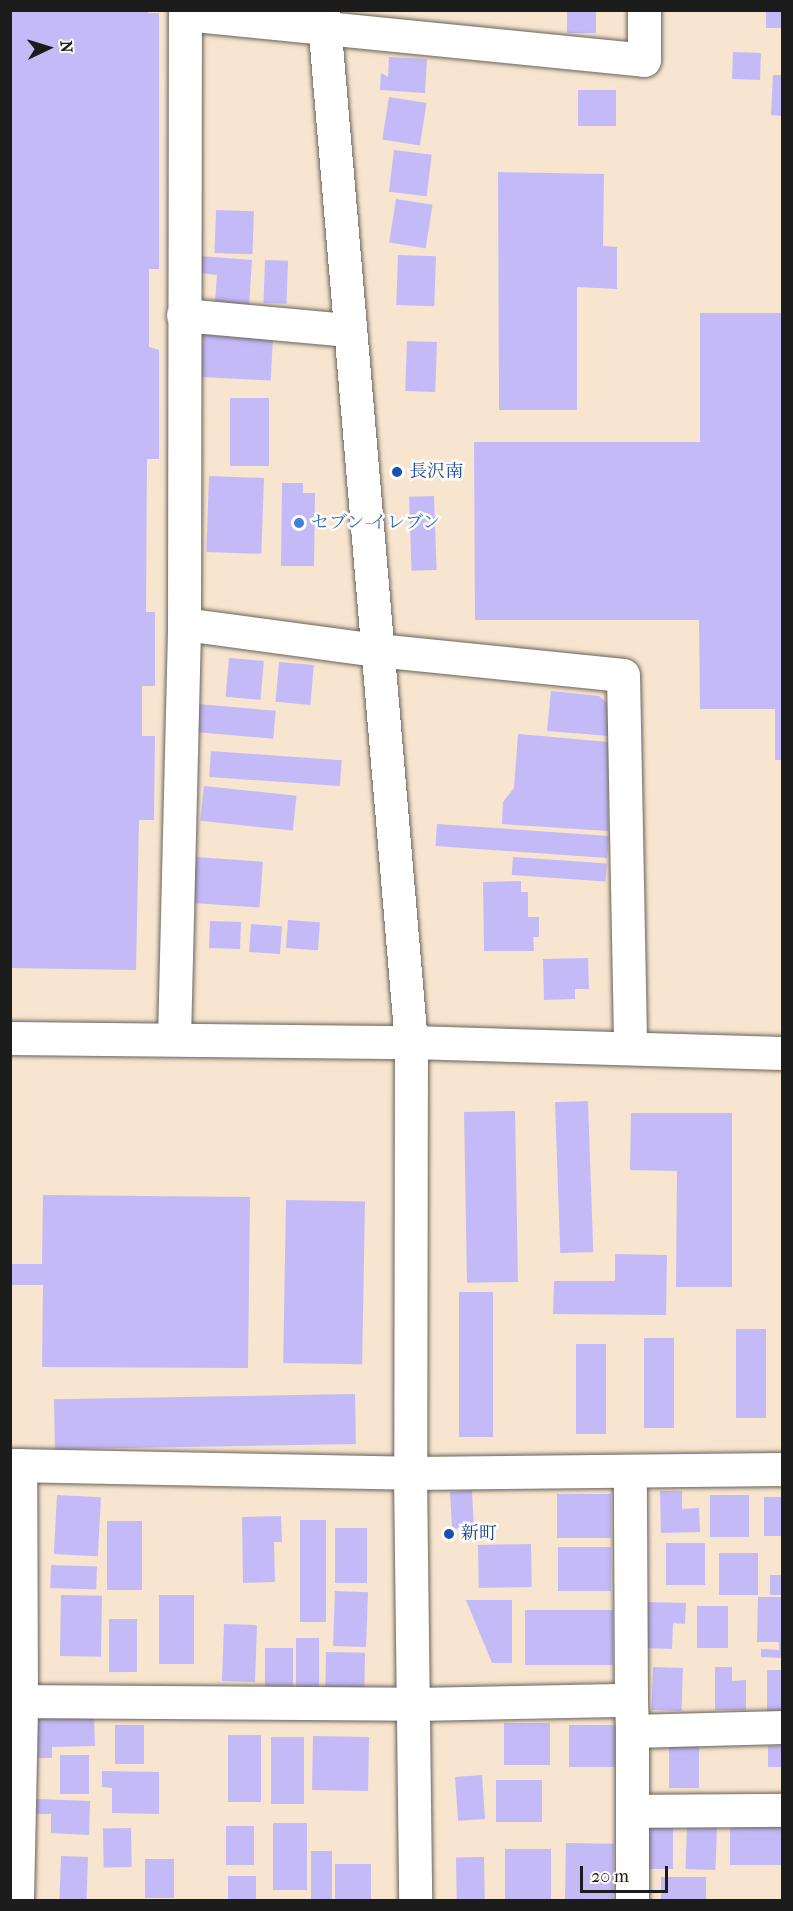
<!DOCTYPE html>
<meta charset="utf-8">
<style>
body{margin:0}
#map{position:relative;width:793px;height:1911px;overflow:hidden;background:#f7e5cf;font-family:"IM FELL French Canon","Noto Serif JP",serif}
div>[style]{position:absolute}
.building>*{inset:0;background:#c4baf7;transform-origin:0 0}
.roads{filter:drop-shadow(0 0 2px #69625b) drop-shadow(0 0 2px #69625b)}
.minor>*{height:33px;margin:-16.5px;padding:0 16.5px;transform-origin:16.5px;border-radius:16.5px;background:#fff}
.tertiary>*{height:33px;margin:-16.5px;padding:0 16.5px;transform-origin:16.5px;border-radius:16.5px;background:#fff}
.dots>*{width:16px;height:16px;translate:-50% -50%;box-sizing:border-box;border:3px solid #fdfcf7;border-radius:50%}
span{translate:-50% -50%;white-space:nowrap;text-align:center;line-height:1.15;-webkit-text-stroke:5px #fdfcf7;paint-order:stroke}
.transit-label{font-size:18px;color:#164399}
.left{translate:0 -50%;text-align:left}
.shop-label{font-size:18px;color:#366cbe}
.frame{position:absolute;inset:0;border:12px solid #1c1c1c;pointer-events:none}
.north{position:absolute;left:18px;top:18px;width:60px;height:60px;-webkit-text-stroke:4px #fdfcf7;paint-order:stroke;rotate:86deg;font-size:16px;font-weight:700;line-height:24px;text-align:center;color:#1c1c1c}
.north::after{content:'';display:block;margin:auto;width:21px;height:27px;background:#1c1c1c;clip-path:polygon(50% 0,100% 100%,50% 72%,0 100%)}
.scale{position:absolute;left:580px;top:1866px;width:88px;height:27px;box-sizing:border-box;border:3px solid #1c1c1c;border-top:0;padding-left:8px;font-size:18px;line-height:21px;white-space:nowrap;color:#1c1c1c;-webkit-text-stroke:4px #fdfcf7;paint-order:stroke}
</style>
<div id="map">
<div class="building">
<i style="clip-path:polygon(10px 10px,148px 10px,148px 13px,159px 13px,159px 269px,149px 269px,149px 347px,159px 350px,159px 459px,147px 459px,146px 612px,155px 612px,155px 686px,142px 686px,142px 736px,155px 736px,154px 820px,139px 820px,136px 970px,10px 968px)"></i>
<i style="left:567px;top:10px;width:29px;height:23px"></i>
<i style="left:766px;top:10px;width:16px;height:18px"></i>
<i style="left:733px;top:52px;width:28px;height:27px;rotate:2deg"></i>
<i style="clip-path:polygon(389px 57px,427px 59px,425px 93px,380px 90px,381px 73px,388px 77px)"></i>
<i style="clip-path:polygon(773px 75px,782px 75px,782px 116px,771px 115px)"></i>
<i style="left:578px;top:90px;width:38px;height:36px"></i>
<i style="left:389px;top:97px;width:38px;height:43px;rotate:9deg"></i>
<i style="left:394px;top:150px;width:38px;height:42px;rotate:7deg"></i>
<i style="clip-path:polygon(498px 172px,604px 174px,603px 246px,617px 247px,617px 289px,577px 287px,577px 410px,499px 410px)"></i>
<i style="left:396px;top:199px;width:37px;height:44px;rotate:9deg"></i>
<i style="left:216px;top:210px;width:38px;height:43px;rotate:2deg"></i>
<i style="left:398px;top:255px;width:38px;height:50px;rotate:2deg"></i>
<i style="clip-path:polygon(200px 256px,252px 260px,249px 306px,215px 301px,217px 275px,199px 273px)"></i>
<i style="left:265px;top:260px;width:23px;height:43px;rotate:2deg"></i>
<i style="clip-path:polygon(700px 313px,782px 313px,782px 760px,775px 760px,775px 709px,700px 709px,699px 620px,475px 620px,474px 442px,700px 442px)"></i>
<i style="left:203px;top:335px;width:70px;height:42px;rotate:3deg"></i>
<i style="left:407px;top:341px;width:30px;height:50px;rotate:2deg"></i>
<i style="left:230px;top:398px;width:39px;height:68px"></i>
<i style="left:209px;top:476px;width:55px;height:76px;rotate:2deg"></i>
<i style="clip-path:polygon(282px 483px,303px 483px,303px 493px,315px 493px,314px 566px,281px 566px)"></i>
<i style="left:434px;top:496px;width:74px;height:25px;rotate:88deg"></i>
<i style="left:229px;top:658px;width:35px;height:39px;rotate:5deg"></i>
<i style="left:279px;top:662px;width:35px;height:40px;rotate:5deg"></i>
<i style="clip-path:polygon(551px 691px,599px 696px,612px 708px,609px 736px,547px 731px)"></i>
<i style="left:198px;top:704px;width:78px;height:28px;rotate:5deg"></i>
<i style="clip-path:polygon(518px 734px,609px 742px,608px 831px,502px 824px,503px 802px,514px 788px)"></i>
<i style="left:211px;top:751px;width:131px;height:26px;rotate:4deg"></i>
<i style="left:204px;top:786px;width:93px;height:35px;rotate:6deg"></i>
<i style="left:437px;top:824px;width:172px;height:22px;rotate:4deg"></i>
<i style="left:196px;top:857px;width:67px;height:46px;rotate:4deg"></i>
<i style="left:513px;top:857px;width:94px;height:18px;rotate:4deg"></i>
<i style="clip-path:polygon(521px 881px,521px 892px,528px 892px,528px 917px,539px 917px,539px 937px,533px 937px,534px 951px,484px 951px,483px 882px)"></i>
<i style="left:288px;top:920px;width:32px;height:28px;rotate:4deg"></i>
<i style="left:210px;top:921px;width:31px;height:27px;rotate:2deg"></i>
<i style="left:251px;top:924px;width:31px;height:28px;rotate:4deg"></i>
<i style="clip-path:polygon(588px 958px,589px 989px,575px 989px,575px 999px,544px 1000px,543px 959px)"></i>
<i style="left:588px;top:1101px;width:151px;height:33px;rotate:88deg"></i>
<i style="left:515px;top:1111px;width:171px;height:51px;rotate:89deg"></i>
<i style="clip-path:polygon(631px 1113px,732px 1113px,732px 1287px,676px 1287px,677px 1171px,630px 1170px)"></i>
<i style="clip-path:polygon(43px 1195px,250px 1197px,248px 1368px,42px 1367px,43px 1285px,10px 1285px,10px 1264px,42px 1264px)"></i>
<i style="left:286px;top:1200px;width:79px;height:163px;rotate:1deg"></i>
<i style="clip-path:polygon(615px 1254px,667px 1255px,666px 1315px,553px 1314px,554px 1281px,615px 1281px)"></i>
<i style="left:459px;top:1292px;width:34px;height:145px"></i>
<i style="left:736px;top:1329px;width:30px;height:89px"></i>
<i style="left:644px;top:1338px;width:30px;height:90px"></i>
<i style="left:576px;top:1344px;width:30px;height:90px"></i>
<i style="left:355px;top:1394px;width:50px;height:301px;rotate:89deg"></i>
<i style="clip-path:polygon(472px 1490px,474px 1532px,465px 1532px,464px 1528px,452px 1529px,450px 1492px)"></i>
<i style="clip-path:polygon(660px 1491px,682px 1491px,682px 1509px,699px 1508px,700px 1532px,661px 1533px)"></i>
<i style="left:611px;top:1494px;width:44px;height:54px;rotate:90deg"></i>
<i style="left:57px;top:1495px;width:44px;height:59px;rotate:3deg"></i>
<i style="left:710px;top:1495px;width:39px;height:42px"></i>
<i style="left:764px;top:1497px;width:18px;height:39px"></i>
<i style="clip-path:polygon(281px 1516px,282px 1542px,274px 1542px,275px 1582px,243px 1583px,242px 1517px)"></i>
<i style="left:300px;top:1520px;width:26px;height:102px"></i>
<i style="left:142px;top:1521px;width:69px;height:35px;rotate:90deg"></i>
<i style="left:335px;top:1528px;width:32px;height:55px"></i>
<i style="left:666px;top:1543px;width:39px;height:42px"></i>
<i style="left:531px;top:1544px;width:43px;height:53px;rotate:89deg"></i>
<i style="left:611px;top:1547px;width:44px;height:53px;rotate:90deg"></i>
<i style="left:719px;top:1553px;width:39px;height:42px"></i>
<i style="left:51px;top:1565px;width:46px;height:23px;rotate:2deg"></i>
<i style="left:782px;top:1575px;width:20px;height:12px;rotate:90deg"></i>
<i style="left:335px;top:1591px;width:33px;height:55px;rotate:2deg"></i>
<i style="left:61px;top:1595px;width:41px;height:61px;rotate:1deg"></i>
<i style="left:159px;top:1595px;width:35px;height:69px"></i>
<i style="clip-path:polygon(758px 1597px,782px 1597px,782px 1658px,761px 1657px,761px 1649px,779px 1650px,779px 1642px,757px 1642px)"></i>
<i style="clip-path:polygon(466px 1600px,512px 1600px,512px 1663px,492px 1663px)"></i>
<i style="clip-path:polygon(645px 1602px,686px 1603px,685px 1624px,673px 1623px,672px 1649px,644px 1648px)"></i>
<i style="left:697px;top:1606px;width:31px;height:42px"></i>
<i style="left:525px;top:1610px;width:88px;height:55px"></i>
<i style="left:109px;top:1619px;width:28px;height:53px"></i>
<i style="left:224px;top:1624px;width:33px;height:57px;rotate:2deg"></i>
<i style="left:296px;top:1638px;width:23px;height:54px"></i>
<i style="left:265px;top:1648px;width:28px;height:42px"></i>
<i style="left:326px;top:1652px;width:39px;height:37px;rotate:1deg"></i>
<i style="left:653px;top:1667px;width:30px;height:43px;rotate:2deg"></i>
<i style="clip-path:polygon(715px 1667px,732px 1667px,732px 1681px,746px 1680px,746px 1710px,715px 1710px)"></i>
<i style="left:767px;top:1670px;width:15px;height:42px"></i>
<i style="clip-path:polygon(94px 1716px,95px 1746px,52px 1747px,52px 1758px,38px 1758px,37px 1717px)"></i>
<i style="left:504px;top:1723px;width:46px;height:42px"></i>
<i style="left:115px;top:1725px;width:29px;height:39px"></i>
<i style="left:569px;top:1725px;width:46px;height:42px"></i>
<i style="left:228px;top:1735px;width:33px;height:67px"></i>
<i style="left:313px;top:1736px;width:56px;height:54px;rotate:1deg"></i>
<i style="left:271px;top:1737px;width:33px;height:67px"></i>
<i style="left:669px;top:1745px;width:30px;height:43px"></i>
<i style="left:768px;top:1746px;width:14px;height:21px"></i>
<i style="left:60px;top:1755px;width:29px;height:39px"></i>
<i style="clip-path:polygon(102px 1771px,159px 1772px,159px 1814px,112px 1813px,112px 1788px,102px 1787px)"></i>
<i style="left:482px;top:1775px;width:44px;height:27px;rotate:86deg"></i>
<i style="left:496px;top:1780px;width:46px;height:42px"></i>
<i style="clip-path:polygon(36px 1799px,90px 1801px,89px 1835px,51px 1833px,51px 1814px,36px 1814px)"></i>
<i style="left:782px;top:1821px;width:44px;height:52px;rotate:90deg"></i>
<i style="left:273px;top:1823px;width:34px;height:67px"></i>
<i style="left:226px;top:1826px;width:28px;height:39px"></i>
<i style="left:687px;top:1826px;width:30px;height:43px;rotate:2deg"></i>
<i style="left:643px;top:1827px;width:30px;height:42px"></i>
<i style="left:131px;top:1828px;width:39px;height:28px;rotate:89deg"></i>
<i style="left:566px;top:1843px;width:48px;height:57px;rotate:1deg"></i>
<i style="left:551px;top:1849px;width:51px;height:46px;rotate:90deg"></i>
<i style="left:311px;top:1851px;width:21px;height:49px"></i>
<i style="left:61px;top:1856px;width:27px;height:44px;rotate:2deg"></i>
<i style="left:484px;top:1857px;width:43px;height:28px;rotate:89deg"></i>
<i style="left:145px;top:1859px;width:29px;height:39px"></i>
<i style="left:371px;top:1864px;width:36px;height:36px;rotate:90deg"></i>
<i style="left:228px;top:1876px;width:28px;height:24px"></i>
<i style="left:661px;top:1877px;width:45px;height:23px"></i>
</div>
<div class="roads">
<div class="minor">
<i style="left:185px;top:14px;width:461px;rotate:5.7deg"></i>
<i style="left:644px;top:60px;width:50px;rotate:-90deg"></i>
<i style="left:183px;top:315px;width:167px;rotate:5.2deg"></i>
<i style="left:184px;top:624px;width:195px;rotate:7.7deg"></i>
<i style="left:377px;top:650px;width:247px;rotate:5.8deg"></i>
<i style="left:623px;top:675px;width:372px;rotate:88.9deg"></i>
<i style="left:174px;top:1039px;width:415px;rotate:-88.6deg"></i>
<i style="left:184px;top:624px;width:614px;rotate:-89.91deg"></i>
<i style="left:10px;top:1465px;width:400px;rotate:1.1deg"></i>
<i style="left:410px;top:1473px;width:372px;rotate:-0.6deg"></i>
<i style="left:631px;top:1700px;width:31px;rotate:88deg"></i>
<i style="left:632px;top:1731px;width:150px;rotate:-1.5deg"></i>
<i style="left:10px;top:1701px;width:405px;rotate:0.4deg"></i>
<i style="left:415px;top:1704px;width:216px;rotate:-1.1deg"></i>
<i style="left:631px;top:1700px;width:229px;rotate:-90.3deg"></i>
<i style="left:632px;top:1731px;width:169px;rotate:90deg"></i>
<i style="left:632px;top:1811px;width:150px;rotate:-0.4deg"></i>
<i style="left:17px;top:1900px;width:199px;rotate:-88.8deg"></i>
<i style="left:21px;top:1701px;width:236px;rotate:-90.2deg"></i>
</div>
<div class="tertiary">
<i style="left:323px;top:10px;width:1036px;rotate:85.13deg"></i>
<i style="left:411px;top:1042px;width:431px;rotate:90.1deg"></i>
<i style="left:410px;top:1473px;width:427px;rotate:89.3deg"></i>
<i style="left:10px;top:1038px;width:401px;rotate:0.6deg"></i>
<i style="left:411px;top:1042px;width:371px;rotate:1.7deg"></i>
</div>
</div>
<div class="dots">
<i style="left:397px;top:472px;background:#1a4fb4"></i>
<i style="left:299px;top:523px;background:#3f7fe0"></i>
<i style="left:449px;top:1534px;background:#1a4fb4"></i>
</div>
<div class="transit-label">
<span class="left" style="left:409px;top:472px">長沢南</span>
<span class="left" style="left:461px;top:1534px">新町</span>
</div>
<div class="shop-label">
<span class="left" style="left:311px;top:523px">セブン-イレブン</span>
</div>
<div class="frame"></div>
<div class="north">N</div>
<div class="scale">20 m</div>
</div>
